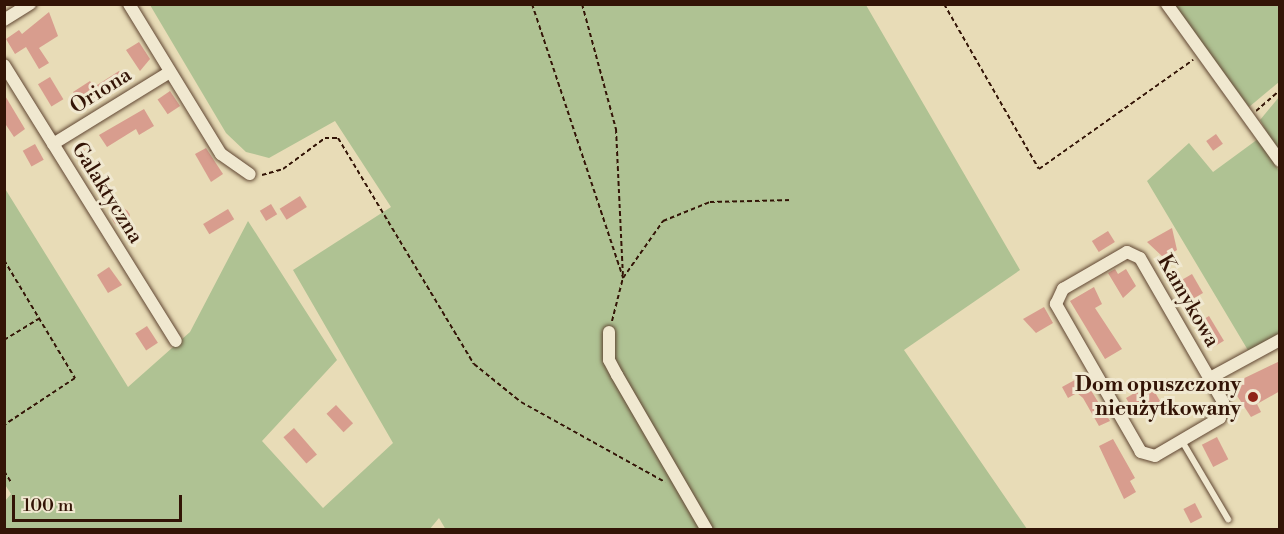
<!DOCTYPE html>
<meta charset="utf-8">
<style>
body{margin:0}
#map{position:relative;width:1284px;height:534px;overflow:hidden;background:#e8dcb7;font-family:"Libre Bodoni",serif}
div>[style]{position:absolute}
.green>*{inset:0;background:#afc293}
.building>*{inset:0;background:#d89d8e;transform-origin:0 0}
.round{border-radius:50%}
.path>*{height:2px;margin-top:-1px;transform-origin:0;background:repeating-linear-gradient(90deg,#331406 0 4.5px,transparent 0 7.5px)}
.roads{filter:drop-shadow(0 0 2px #604632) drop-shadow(0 0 2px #604632)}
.lane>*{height:6px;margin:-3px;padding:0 3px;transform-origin:3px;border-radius:3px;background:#f0e8d0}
.street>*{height:12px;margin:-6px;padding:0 6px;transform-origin:6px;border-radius:6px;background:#f0e8d0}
.dots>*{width:16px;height:16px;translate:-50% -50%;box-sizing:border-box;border:3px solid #f0e8d0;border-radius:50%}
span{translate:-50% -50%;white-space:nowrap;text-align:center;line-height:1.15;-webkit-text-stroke:6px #f0e8d0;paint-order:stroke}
.street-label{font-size:21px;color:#331406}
.poi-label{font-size:21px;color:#331406;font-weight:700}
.right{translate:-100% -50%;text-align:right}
.frame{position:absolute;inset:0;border:6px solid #331406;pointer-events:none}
.scale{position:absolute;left:12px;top:495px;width:170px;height:27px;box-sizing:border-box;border:3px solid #331406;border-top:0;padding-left:8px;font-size:18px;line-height:21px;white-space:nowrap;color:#331406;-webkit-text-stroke:4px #f0e8d0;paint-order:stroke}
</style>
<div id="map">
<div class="green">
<i style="clip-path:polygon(150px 5px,866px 5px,1020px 270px,904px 350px,1027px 529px,446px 530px,439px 518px,429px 530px,5px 529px,5px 501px,11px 494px,4px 483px,4px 187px,128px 387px,190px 332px,248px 221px,337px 360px,262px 441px,323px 508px,393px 443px,293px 270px,391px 207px,335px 121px,269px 158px,246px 152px,226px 133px)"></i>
<i style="clip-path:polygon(1174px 5px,1279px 5px,1279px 82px,1249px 107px)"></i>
<i style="clip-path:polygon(1279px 97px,1279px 154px,1260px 120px)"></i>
<i style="clip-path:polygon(1258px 139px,1279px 171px,1279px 333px,1249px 352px,1147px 181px,1189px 143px,1213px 172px)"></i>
</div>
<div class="building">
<i style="clip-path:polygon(49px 12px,58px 36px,39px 48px,49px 63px,39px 69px,26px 47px,15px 54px,6px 39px,19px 30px,22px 34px)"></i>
<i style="clip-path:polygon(139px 42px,150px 59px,140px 71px,126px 50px)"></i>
<i style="clip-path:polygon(119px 71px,126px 80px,82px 107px,73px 92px,90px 81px,94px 87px)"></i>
<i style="left:50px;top:77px;width:26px;height:14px;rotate:59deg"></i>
<i style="left:170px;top:91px;width:18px;height:15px;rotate:56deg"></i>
<i style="clip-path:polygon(4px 94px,25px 129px,14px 137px,4px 122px)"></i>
<i style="clip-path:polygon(144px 109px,154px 126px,139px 135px,136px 129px,107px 147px,99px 135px)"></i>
<i style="left:1216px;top:134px;width:12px;height:12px;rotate:55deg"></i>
<i style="left:35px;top:144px;width:18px;height:14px;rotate:61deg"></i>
<i style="left:82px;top:146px;width:33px;height:10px;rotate:57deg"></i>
<i style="clip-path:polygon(206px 148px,223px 174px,211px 182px,195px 154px)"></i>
<i style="left:300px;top:196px;width:13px;height:24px;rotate:58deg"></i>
<i style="left:271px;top:204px;width:12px;height:13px;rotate:59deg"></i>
<i class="round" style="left:112px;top:208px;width:18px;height:18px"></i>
<i style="left:228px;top:209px;width:12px;height:29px;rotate:59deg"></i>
<i style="clip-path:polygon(1172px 228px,1177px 250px,1164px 258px,1147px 242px)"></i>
<i style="left:1108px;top:231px;width:13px;height:19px;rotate:58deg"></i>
<i style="clip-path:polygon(109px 267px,122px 285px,108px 293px,97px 275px)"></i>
<i style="clip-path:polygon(1115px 269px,1118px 274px,1126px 269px,1136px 286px,1123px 298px,1108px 273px)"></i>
<i style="left:1192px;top:274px;width:22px;height:21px;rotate:60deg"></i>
<i style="clip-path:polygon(1094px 287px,1102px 304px,1095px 308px,1122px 349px,1105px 359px,1070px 301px)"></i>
<i style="clip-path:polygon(1044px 307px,1053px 323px,1036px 333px,1023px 319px)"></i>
<i style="left:1209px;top:316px;width:29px;height:15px;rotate:59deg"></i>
<i style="left:147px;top:326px;width:20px;height:14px;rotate:57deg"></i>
<i style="clip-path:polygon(1280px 361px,1280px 391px,1257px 404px,1261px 412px,1251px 417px,1230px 385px)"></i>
<i style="clip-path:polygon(1082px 376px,1110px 421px,1099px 426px,1083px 398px,1077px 393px,1068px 398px,1062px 387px)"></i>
<i style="clip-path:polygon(1150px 384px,1163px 406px,1149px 414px,1141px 403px,1132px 408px,1126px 398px)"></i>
<i style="left:336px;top:405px;width:25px;height:13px;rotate:47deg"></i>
<i style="left:294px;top:428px;width:35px;height:14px;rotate:49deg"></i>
<i style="left:1217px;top:437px;width:25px;height:17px;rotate:63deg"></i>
<i style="clip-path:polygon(1113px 439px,1135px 478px,1130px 481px,1136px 492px,1124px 499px,1099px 446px)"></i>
<i style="left:1195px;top:503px;width:16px;height:13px;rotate:63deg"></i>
</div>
<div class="path">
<i style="left:532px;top:4px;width:289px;rotate:71.6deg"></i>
<i style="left:582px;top:4px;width:130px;rotate:74.8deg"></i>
<i style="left:616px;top:129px;width:146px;rotate:87.3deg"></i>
<i style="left:944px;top:4px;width:190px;rotate:60.1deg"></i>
<i style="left:1039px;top:169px;width:189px;rotate:-35.3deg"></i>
<i style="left:1256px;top:111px;width:32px;rotate:-41deg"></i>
<i style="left:262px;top:175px;width:22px;rotate:-16deg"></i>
<i style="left:283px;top:169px;width:52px;rotate:-36.4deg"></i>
<i style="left:325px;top:138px;width:13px"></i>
<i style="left:338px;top:138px;width:264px;rotate:59deg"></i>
<i style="left:474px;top:364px;width:60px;rotate:39deg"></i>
<i style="left:521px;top:402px;width:165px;rotate:29.1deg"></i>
<i style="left:4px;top:260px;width:138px;rotate:59deg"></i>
<i style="left:75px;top:378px;width:85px;rotate:146.5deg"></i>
<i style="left:612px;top:321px;width:44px;rotate:-75.7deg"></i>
<i style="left:623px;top:278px;width:70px;rotate:-54.9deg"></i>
<i style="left:663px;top:221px;width:51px;rotate:-22deg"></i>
<i style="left:710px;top:202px;width:82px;rotate:-1.4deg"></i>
<i style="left:4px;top:340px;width:42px;rotate:-31.4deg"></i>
<i style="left:4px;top:471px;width:13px;rotate:58deg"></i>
</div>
<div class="roads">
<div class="lane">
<i style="left:1182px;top:441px;width:91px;rotate:59.5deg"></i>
</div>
<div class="street">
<i style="left:129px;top:4px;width:176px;rotate:58.5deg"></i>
<i style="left:221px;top:154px;width:35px;rotate:35deg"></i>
<i style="left:1167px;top:4px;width:193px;rotate:54.3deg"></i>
<i style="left:4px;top:20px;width:31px;rotate:-32deg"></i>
<i style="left:4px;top:65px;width:325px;rotate:58.1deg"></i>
<i style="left:53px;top:144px;width:137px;rotate:-31.6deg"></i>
<i style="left:1127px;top:252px;width:14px;rotate:25deg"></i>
<i style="left:1140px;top:258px;width:166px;rotate:60deg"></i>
<i style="left:1223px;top:402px;width:16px;rotate:101deg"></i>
<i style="left:1220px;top:418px;width:75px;rotate:149.7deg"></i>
<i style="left:1155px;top:456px;width:15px;rotate:-164deg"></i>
<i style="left:1141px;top:452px;width:171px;rotate:-119.9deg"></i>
<i style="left:1056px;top:304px;width:17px;rotate:-65deg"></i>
<i style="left:1063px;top:289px;width:74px;rotate:-30deg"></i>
<i style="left:609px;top:332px;width:28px;rotate:90deg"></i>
<i style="left:609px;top:360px;width:17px;rotate:62deg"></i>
<i style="left:617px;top:375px;width:179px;rotate:59.9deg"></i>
<i style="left:1210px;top:378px;width:80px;rotate:-28.5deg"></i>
</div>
</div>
<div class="dots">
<i style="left:1253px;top:397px;background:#8f2418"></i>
</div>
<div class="street-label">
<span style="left:101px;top:91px;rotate:-32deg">Oriona</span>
<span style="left:107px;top:193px;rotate:58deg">Galaktyczna</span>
<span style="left:1188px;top:301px;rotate:60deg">Kamykowa</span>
</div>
<div class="poi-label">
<span class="right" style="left:1241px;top:397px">Dom opuszczony<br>nieużytkowany</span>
</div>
<div class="frame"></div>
<div class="scale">100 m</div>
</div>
